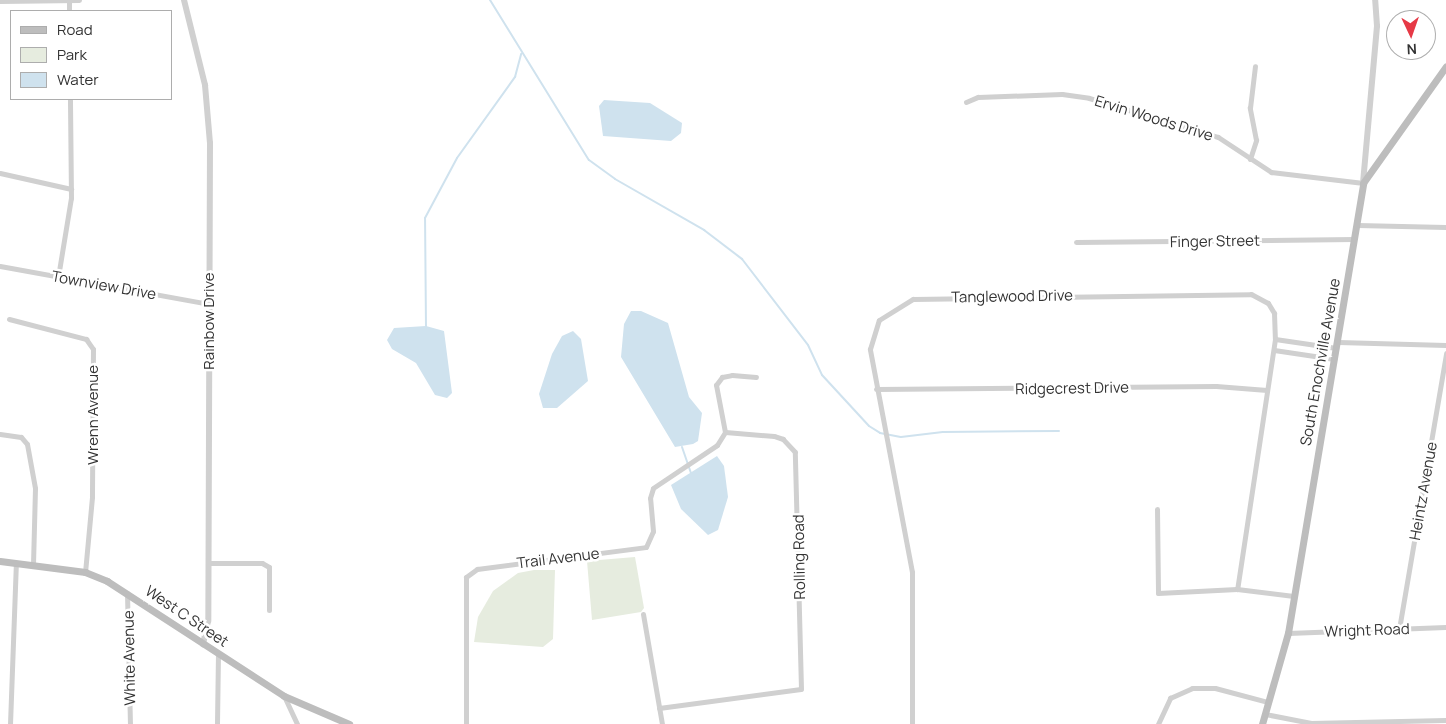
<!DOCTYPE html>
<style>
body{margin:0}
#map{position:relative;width:1446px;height:724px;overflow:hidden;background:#fff;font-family:Manrope,sans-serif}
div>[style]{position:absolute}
.green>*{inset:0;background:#e6ecdf}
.water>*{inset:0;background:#cfe2ee}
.stream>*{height:2px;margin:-1px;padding:0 1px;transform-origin:1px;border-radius:1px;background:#cfe2ee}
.minor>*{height:5px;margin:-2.5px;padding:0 2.5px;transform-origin:2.5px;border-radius:2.5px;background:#d0d0d0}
.tertiary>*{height:6px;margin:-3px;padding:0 3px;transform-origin:3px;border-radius:3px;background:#d0d0d0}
.secondary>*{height:7px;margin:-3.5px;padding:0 3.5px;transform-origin:3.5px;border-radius:3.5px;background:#bdbdbd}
span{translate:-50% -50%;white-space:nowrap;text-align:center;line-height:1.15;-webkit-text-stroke:5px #fff;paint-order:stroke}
.street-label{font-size:15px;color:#333}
.legend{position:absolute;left:10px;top:10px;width:162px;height:90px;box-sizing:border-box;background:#fff;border:1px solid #adadad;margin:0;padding:6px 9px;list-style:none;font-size:15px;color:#333}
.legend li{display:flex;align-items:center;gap:10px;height:25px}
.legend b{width:25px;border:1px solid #adadad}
.north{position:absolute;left:1386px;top:10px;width:50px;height:50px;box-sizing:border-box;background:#fff;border:1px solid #adadad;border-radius:50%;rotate:177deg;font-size:14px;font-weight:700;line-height:20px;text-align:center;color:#333}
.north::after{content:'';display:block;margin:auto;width:18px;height:22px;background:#e63946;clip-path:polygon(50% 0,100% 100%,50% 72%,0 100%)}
</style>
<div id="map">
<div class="green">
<i style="clip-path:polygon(635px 557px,644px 608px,641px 612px,592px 620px,587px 561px)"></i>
<i style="clip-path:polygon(534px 570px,555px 570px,553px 639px,543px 647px,474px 642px,478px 617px,493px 591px,518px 573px)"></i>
</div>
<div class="water">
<i style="clip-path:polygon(604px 100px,650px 103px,682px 123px,681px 133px,671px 141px,603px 136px,599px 106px)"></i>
<i style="clip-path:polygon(631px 311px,641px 311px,668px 323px,689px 397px,702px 413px,698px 441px,693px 444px,675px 447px,621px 357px,624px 324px)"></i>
<i style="clip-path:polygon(426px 326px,444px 331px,452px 393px,447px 398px,435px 395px,416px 363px,392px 349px,387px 340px,394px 328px)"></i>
<i style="clip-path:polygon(573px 331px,581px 339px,588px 381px,557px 408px,543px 408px,539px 394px,552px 354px,562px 336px)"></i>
<i style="clip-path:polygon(717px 456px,724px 466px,728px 497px,718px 530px,708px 535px,681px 509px,671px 485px)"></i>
</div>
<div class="stream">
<i style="left:490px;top:0;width:188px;rotate:58.3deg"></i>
<i style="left:589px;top:160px;width:32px;rotate:36deg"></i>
<i style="left:615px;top:179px;width:103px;rotate:29.8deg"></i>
<i style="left:704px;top:230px;width:48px;rotate:37.3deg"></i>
<i style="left:742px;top:259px;width:108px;rotate:52.5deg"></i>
<i style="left:808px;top:345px;width:33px;rotate:65deg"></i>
<i style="left:822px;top:375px;width:69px;rotate:47.3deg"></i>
<i style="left:869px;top:426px;width:13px;rotate:32deg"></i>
<i style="left:880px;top:433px;width:21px;rotate:11deg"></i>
<i style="left:901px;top:437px;width:42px;rotate:-6.8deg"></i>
<i style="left:943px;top:432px;width:116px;rotate:-0.5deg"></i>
<i style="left:426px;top:328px;width:110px;rotate:-90.5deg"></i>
<i style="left:425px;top:218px;width:68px;rotate:-61.9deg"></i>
<i style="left:457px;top:158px;width:100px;rotate:-54.4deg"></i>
<i style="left:515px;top:77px;width:24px;rotate:-75deg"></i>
<i style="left:682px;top:447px;width:28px;rotate:71deg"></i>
</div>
<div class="minor">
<i style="left:69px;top:0;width:11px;rotate:90deg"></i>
<i style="left:0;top:1px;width:79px;rotate:-0.7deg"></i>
<i style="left:966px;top:102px;width:13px;rotate:-23deg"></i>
<i style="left:978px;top:97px;width:84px;rotate:-2deg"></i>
<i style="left:1062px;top:94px;width:27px;rotate:8deg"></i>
<i style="left:1089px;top:98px;width:135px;rotate:16.8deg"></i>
<i style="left:1218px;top:137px;width:64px;rotate:33.4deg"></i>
<i style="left:1271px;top:172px;width:93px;rotate:6.8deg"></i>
<i style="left:1250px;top:159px;width:20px;rotate:-72deg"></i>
<i style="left:1256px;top:140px;width:33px;rotate:-101deg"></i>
<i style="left:1250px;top:108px;width:42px;rotate:-83.2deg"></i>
<i style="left:0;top:173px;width:73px;rotate:12.7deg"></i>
<i style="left:1357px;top:225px;width:89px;rotate:1.3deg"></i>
<i style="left:1076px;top:242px;width:278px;rotate:-0.6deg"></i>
<i style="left:0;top:266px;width:212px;rotate:10.3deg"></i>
<i style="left:58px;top:277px;width:80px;rotate:-80.7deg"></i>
<i style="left:71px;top:198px;width:99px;rotate:-90.6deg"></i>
<i style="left:9px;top:319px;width:80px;rotate:14.6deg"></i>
<i style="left:86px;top:339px;width:12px;rotate:55deg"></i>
<i style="left:93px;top:349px;width:148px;rotate:90.4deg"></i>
<i style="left:92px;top:497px;width:75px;rotate:95.3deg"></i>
<i style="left:1275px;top:339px;width:62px;rotate:8.4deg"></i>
<i style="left:1338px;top:342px;width:108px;rotate:1.6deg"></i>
<i style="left:1274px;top:350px;width:61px;rotate:8.5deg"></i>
<i style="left:876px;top:389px;width:340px;rotate:-0.5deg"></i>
<i style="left:1216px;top:386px;width:51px;rotate:4.5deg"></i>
<i style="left:725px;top:432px;width:48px;rotate:-100.8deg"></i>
<i style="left:716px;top:385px;width:10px;rotate:-53deg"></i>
<i style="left:722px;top:377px;width:10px;rotate:-11deg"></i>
<i style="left:732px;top:375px;width:24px;rotate:5deg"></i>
<i style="left:0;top:434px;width:21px;rotate:8deg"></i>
<i style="left:21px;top:437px;width:9px;rotate:49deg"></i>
<i style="left:27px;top:444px;width:45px;rotate:79.7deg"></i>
<i style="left:35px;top:488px;width:76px;rotate:91.5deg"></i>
<i style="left:1157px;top:509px;width:84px;rotate:89.3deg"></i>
<i style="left:1158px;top:593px;width:79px;rotate:-2.9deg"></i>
<i style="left:1237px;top:589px;width:57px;rotate:7deg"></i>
<i style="left:209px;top:563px;width:53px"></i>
<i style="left:262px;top:563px;width:8px;rotate:30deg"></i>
<i style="left:269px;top:567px;width:43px;rotate:90deg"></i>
<i style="left:127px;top:593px;width:131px;rotate:88.7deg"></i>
<i style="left:643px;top:614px;width:112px;rotate:80.2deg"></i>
<i style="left:1399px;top:629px;width:280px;rotate:-80.3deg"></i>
<i style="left:1288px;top:633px;width:158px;rotate:-2.2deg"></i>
<i style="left:284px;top:696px;width:31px;rotate:65deg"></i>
<i style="left:659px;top:708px;width:143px;rotate:-7.6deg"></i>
<i style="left:801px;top:689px;width:237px;rotate:-91.5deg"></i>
<i style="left:795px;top:452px;width:18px;rotate:-133deg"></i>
<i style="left:783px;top:439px;width:9px;rotate:-162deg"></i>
<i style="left:774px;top:436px;width:49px;rotate:-175.3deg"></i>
<i style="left:1265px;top:714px;width:47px;rotate:11.1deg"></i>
<i style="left:1311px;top:723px;width:135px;rotate:-1.3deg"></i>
<i style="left:10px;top:724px;width:161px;rotate:-87.9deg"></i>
<i style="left:217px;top:724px;width:70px;rotate:-89.2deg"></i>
<i style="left:466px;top:724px;width:147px;rotate:-90deg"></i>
<i style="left:466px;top:577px;width:14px;rotate:-36deg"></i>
<i style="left:477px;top:569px;width:170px;rotate:-7.4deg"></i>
<i style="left:646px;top:547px;width:17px;rotate:-66deg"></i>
<i style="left:653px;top:531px;width:33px;rotate:-95deg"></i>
<i style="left:650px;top:498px;width:10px;rotate:-73deg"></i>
<i style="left:653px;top:488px;width:77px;rotate:-33.9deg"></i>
<i style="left:717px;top:445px;width:15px;rotate:-58deg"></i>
<i style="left:912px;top:724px;width:152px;rotate:-90deg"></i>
<i style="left:912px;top:572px;width:227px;rotate:-100.7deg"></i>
<i style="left:870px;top:349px;width:30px;rotate:-73deg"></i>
<i style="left:879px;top:320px;width:40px;rotate:-32deg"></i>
<i style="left:913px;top:299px;width:338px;rotate:-0.8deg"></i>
<i style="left:1251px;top:294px;width:19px;rotate:28deg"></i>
<i style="left:1268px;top:303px;width:12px;rotate:59deg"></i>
<i style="left:1274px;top:313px;width:26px;rotate:88deg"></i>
<i style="left:1275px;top:339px;width:253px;rotate:98.6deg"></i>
<i style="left:1158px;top:724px;width:29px;rotate:-65deg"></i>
<i style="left:1170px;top:698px;width:24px;rotate:-24deg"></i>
<i style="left:1192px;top:688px;width:23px"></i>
<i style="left:1215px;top:688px;width:55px;rotate:14.8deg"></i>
</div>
<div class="tertiary">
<i style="left:184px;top:0;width:88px;rotate:76.1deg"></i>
<i style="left:205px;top:85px;width:58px;rotate:85.1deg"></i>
<i style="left:210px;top:143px;width:478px;rotate:90.2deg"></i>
<i style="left:208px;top:621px;width:24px;rotate:102deg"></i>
<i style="left:1363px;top:183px;width:158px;rotate:-84.9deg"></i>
<i style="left:1377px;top:26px;width:26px;rotate:-94deg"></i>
</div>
<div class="secondary">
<i style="left:0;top:561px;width:86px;rotate:7.4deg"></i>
<i style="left:85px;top:572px;width:24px;rotate:22deg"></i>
<i style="left:107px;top:581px;width:211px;rotate:33deg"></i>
<i style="left:284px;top:696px;width:71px;rotate:23.3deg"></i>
<i style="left:1262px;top:724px;width:95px;rotate:-74.1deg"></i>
<i style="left:1288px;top:633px;width:456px;rotate:-80.5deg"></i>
<i style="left:1363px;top:183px;width:143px;rotate:-54.6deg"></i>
</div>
<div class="street-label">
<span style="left:1154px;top:118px;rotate:17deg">Ervin Woods Drive</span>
<span style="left:1215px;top:241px;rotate:-1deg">Finger Street</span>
<span style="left:104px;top:285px;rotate:10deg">Townview Drive</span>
<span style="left:1012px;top:296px;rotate:-1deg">Tanglewood Drive</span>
<span style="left:209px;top:321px;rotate:-90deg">Rainbow Drive</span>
<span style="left:1320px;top:362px;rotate:-80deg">South Enochville Avenue</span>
<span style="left:1072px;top:388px;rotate:-1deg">Ridgecrest Drive</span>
<span style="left:93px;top:415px;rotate:-90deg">Wrenn Avenue</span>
<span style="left:1423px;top:491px;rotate:-80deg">Heintz Avenue</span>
<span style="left:799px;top:557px;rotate:-91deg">Rolling Road</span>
<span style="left:558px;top:558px;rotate:-7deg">Trail Avenue</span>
<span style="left:187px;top:616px;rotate:34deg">West C Street</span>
<span style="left:1367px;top:630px;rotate:-2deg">Wright Road</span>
<span style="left:129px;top:658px;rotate:-91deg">White Avenue</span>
</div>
<ul class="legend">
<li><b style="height:6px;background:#bdbdbd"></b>Road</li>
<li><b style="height:14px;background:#e6ecdf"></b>Park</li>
<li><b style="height:14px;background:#cfe2ee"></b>Water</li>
</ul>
<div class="north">N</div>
</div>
